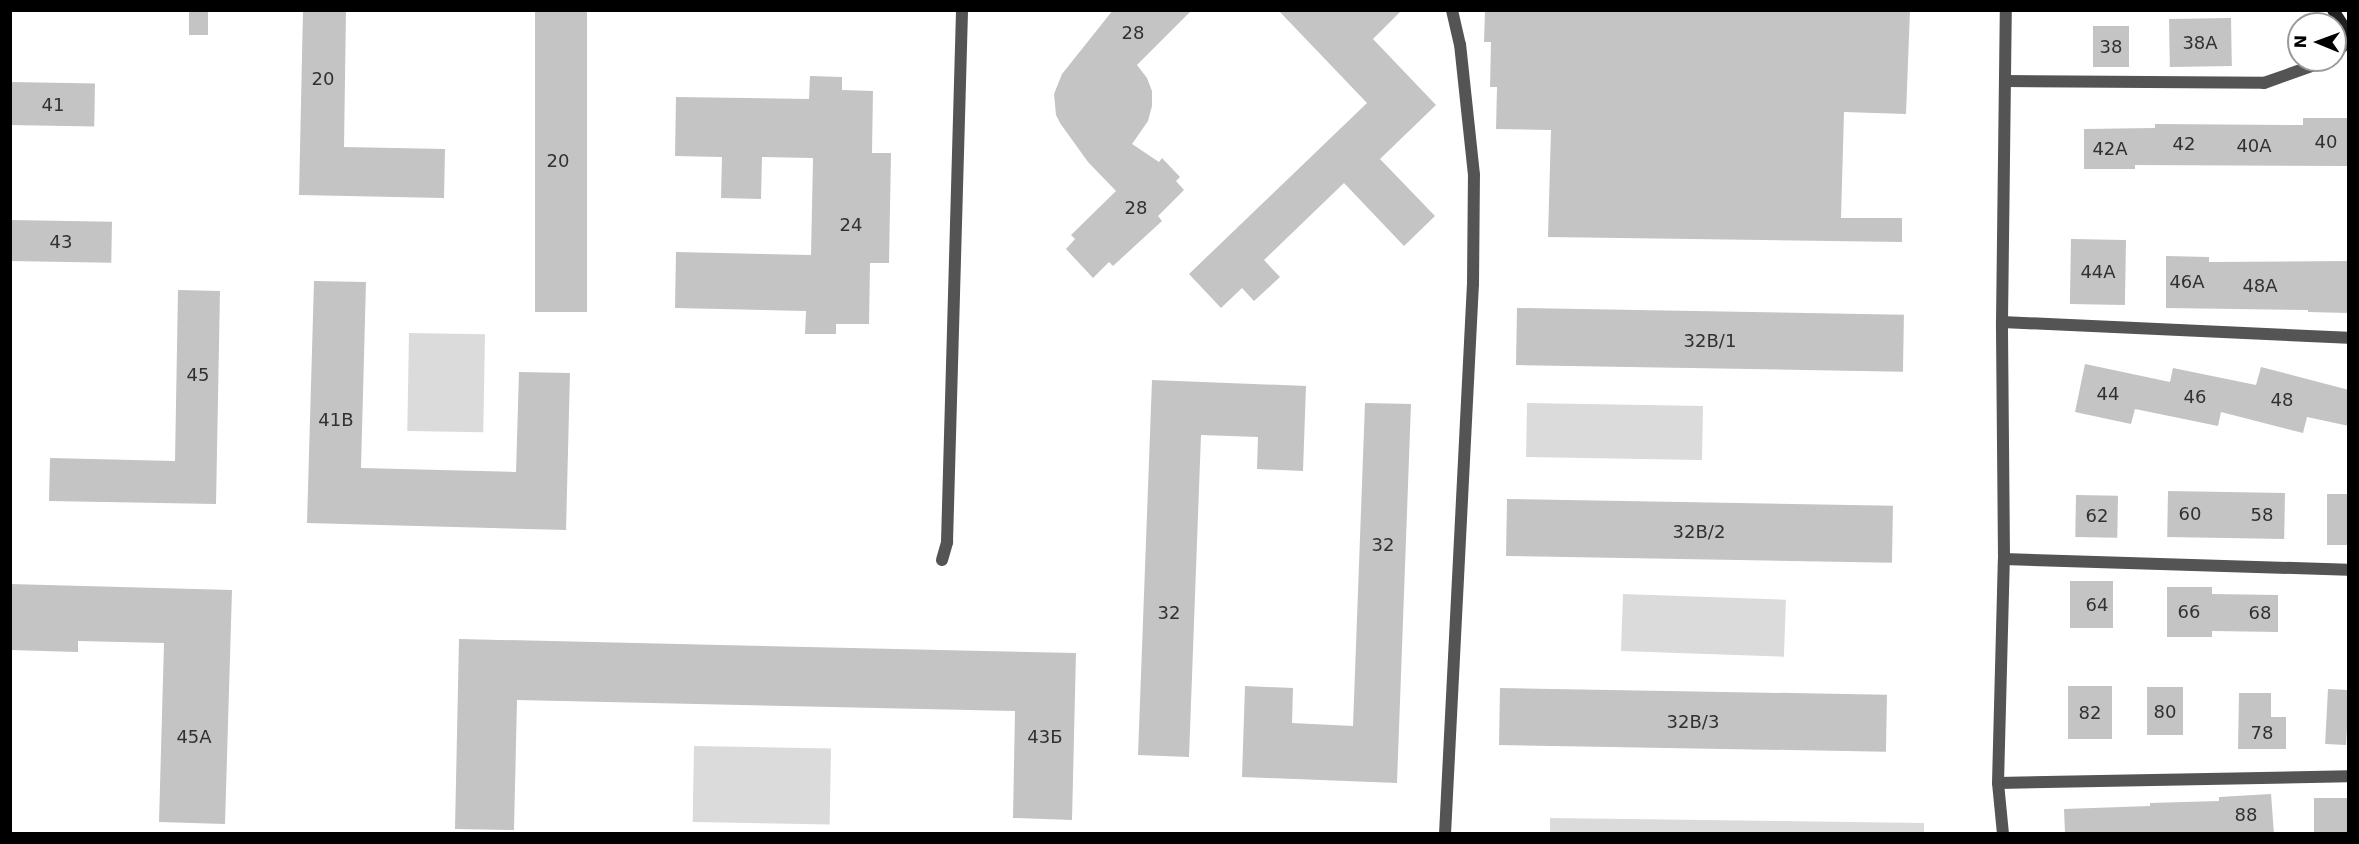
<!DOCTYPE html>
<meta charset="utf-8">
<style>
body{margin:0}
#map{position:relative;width:2359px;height:844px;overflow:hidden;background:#fff;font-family:"DejaVu Sans",sans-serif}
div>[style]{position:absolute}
.green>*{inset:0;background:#dbdbdb;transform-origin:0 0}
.building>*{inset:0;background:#c4c4c4;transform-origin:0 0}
.street>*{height:12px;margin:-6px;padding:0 6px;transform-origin:6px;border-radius:6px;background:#545454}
.secondary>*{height:12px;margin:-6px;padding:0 6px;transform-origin:6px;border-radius:6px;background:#212121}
span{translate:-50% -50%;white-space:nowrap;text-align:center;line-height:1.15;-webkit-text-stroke:5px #fff;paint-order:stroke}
.number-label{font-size:18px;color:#313131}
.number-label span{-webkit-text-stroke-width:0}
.frame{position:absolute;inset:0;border:12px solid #000;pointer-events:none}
.north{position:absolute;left:2287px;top:12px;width:60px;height:60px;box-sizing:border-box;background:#fff;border:2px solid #999;border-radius:50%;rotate:271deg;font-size:16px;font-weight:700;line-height:24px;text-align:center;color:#000}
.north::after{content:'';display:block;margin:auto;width:21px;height:27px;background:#000;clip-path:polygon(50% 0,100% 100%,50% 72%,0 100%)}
</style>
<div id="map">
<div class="green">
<i style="left:409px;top:333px;width:76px;height:98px;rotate:1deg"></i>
<i style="left:1527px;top:403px;width:176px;height:54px;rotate:1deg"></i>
<i style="left:1623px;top:594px;width:163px;height:57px;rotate:2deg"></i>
<i style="left:694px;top:746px;width:137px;height:76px;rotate:1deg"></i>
<i style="clip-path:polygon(1550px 818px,1924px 823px,1924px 834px,1550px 834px)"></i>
</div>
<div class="building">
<i style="left:189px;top:10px;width:19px;height:25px"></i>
<i style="clip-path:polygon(303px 10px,346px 10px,344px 147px,445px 149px,444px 198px,299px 195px)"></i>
<i style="left:535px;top:10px;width:52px;height:302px"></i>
<i style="clip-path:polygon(1113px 10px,1192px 10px,1137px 65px,1147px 78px,1152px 91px,1152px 106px,1148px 121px,1132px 144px,1159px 162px,1162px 158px,1180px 177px,1176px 181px,1184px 190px,1158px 216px,1162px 221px,1113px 266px,1109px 262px,1093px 278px,1066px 249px,1075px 239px,1071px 235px,1116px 191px,1088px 162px,1060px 123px,1056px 115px,1054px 94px,1062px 74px)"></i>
<i style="clip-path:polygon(1278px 10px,1402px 10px,1373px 39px,1436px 105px,1380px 159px,1435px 216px,1404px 246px,1344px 183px,1264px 260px,1280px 277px,1254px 301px,1242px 288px,1221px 308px,1189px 274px,1367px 103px)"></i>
<i style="clip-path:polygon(1485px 10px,1910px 10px,1906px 114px,1844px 112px,1841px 218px,1902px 218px,1902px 242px,1548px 237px,1551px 130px,1496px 129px,1497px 87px,1490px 87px,1491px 42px,1484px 42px)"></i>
<i style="left:2231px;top:18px;width:48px;height:62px;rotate:89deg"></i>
<i style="left:2093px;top:26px;width:36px;height:41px"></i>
<i style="clip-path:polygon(810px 76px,842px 77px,842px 90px,873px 91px,872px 153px,891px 153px,889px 263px,870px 263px,869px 324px,836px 324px,836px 334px,805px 334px,806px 311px,675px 308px,676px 252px,811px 255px,813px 158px,762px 157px,761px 199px,721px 198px,722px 157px,675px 156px,676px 97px,809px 99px)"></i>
<i style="left:10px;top:82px;width:85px;height:43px;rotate:1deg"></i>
<i style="clip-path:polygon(2303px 118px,2349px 118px,2349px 166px,2135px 165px,2135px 169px,2084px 169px,2084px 129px,2155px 128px,2155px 124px,2303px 125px)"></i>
<i style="left:10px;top:220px;width:102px;height:41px;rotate:1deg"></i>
<i style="left:2071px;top:239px;width:55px;height:65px;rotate:1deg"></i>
<i style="clip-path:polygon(2166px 256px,2209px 257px,2209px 262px,2349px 261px,2349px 313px,2308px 312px,2308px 310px,2166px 308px)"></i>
<i style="clip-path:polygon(314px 281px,366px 282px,361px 468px,516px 472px,519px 372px,570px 373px,566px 530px,307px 523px)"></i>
<i style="clip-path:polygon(178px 290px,220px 291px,216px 504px,49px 501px,50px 458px,175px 461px)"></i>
<i style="left:1517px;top:308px;width:387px;height:57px;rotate:1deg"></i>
<i style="clip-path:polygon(2085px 364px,2170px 382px,2173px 368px,2256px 385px,2261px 367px,2349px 390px,2349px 426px,2307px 417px,2303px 433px,2221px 412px,2218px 426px,2135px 409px,2131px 424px,2075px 412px)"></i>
<i style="clip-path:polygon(1152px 380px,1306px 386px,1303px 471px,1257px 469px,1258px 437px,1201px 435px,1189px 757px,1138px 755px)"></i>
<i style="clip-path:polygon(1365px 403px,1411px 404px,1397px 783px,1242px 777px,1245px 686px,1293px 688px,1292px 723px,1353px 726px)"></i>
<i style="left:2168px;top:491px;width:117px;height:46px;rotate:1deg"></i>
<i style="left:2327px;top:494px;width:22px;height:51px"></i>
<i style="left:2076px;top:495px;width:42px;height:42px;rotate:1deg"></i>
<i style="left:1507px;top:499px;width:386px;height:57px;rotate:1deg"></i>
<i style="left:2070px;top:581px;width:43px;height:47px"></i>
<i style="clip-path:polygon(10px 584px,232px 590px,225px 824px,159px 822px,164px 643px,78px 641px,78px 652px,10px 650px)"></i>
<i style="clip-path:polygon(2167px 587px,2212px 587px,2212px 594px,2278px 595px,2278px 632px,2212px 631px,2212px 637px,2167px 637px)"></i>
<i style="clip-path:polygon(459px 639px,1076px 653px,1072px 820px,1013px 818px,1015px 711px,517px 700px,514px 830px,455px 829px)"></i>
<i style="left:2068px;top:686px;width:44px;height:53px"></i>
<i style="left:2183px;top:687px;width:48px;height:36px;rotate:90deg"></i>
<i style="left:1500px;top:688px;width:387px;height:57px;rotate:1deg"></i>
<i style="left:2328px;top:689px;width:21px;height:55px;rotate:3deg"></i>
<i style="clip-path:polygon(2239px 693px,2271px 693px,2271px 717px,2286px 717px,2286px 749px,2238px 749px)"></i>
<i style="clip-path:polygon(2271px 794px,2274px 834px,2065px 834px,2064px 809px,2150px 806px,2150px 803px,2219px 801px,2219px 797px)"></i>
<i style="left:2314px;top:798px;width:35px;height:36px"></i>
</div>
<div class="street">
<i style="left:2335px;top:54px;width:18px;rotate:-45deg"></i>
<i style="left:2005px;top:81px;width:259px;rotate:0.4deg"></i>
<i style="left:2264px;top:83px;width:69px;rotate:-19.5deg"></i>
<i style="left:2002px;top:322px;width:346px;rotate:2.6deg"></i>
<i style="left:2004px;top:559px;width:344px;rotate:1.8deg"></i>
<i style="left:942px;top:560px;width:19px;rotate:-74deg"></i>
<i style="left:947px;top:542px;width:532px;rotate:-88.38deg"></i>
<i style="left:1998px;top:783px;width:350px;rotate:-1.1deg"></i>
<i style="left:1445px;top:834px;width:551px;rotate:-87.09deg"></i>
<i style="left:1473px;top:284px;width:109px;rotate:-89.5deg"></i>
<i style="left:1474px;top:175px;width:131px;rotate:-96.1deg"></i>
<i style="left:1460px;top:45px;width:36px;rotate:-103deg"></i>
<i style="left:2003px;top:834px;width:51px;rotate:-95.6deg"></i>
<i style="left:1998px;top:783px;width:224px;rotate:-88.5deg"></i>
<i style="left:2004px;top:559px;width:237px;rotate:-90.5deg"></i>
<i style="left:2002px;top:322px;width:312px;rotate:-89.3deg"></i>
</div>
<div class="secondary">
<i style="left:2333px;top:10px;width:27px;rotate:57deg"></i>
</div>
<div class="number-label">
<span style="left:1133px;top:33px">28</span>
<span style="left:2200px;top:43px">38А</span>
<span style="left:2111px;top:47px">38</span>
<span style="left:323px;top:79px">20</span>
<span style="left:53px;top:105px">41</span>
<span style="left:2326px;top:142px">40</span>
<span style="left:2184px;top:144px">42</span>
<span style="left:2254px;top:146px">40А</span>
<span style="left:2110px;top:149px">42А</span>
<span style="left:558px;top:161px">20</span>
<span style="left:1136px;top:208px">28</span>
<span style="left:851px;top:225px">24</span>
<span style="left:61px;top:242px">43</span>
<span style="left:2098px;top:272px">44А</span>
<span style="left:2187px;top:282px">46А</span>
<span style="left:2260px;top:286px">48А</span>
<span style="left:1710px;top:341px">32В/1</span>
<span style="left:198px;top:375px">45</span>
<span style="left:2108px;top:394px">44</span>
<span style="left:2195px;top:397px">46</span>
<span style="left:2282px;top:400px">48</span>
<span style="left:336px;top:420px">41В</span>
<span style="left:2190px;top:514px">60</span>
<span style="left:2262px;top:515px">58</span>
<span style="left:2097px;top:516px">62</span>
<span style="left:1699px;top:532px">32В/2</span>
<span style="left:1383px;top:545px">32</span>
<span style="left:2097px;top:605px">64</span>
<span style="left:2189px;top:612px">66</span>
<span style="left:1169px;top:613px">32</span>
<span style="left:2260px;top:613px">68</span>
<span style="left:2165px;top:712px">80</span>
<span style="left:2090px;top:713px">82</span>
<span style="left:1693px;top:722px">32В/3</span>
<span style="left:2262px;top:733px">78</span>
<span style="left:194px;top:737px">45А</span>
<span style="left:1045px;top:737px">43Б</span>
<span style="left:2246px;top:815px">88</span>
</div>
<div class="frame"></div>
<div class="north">N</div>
</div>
